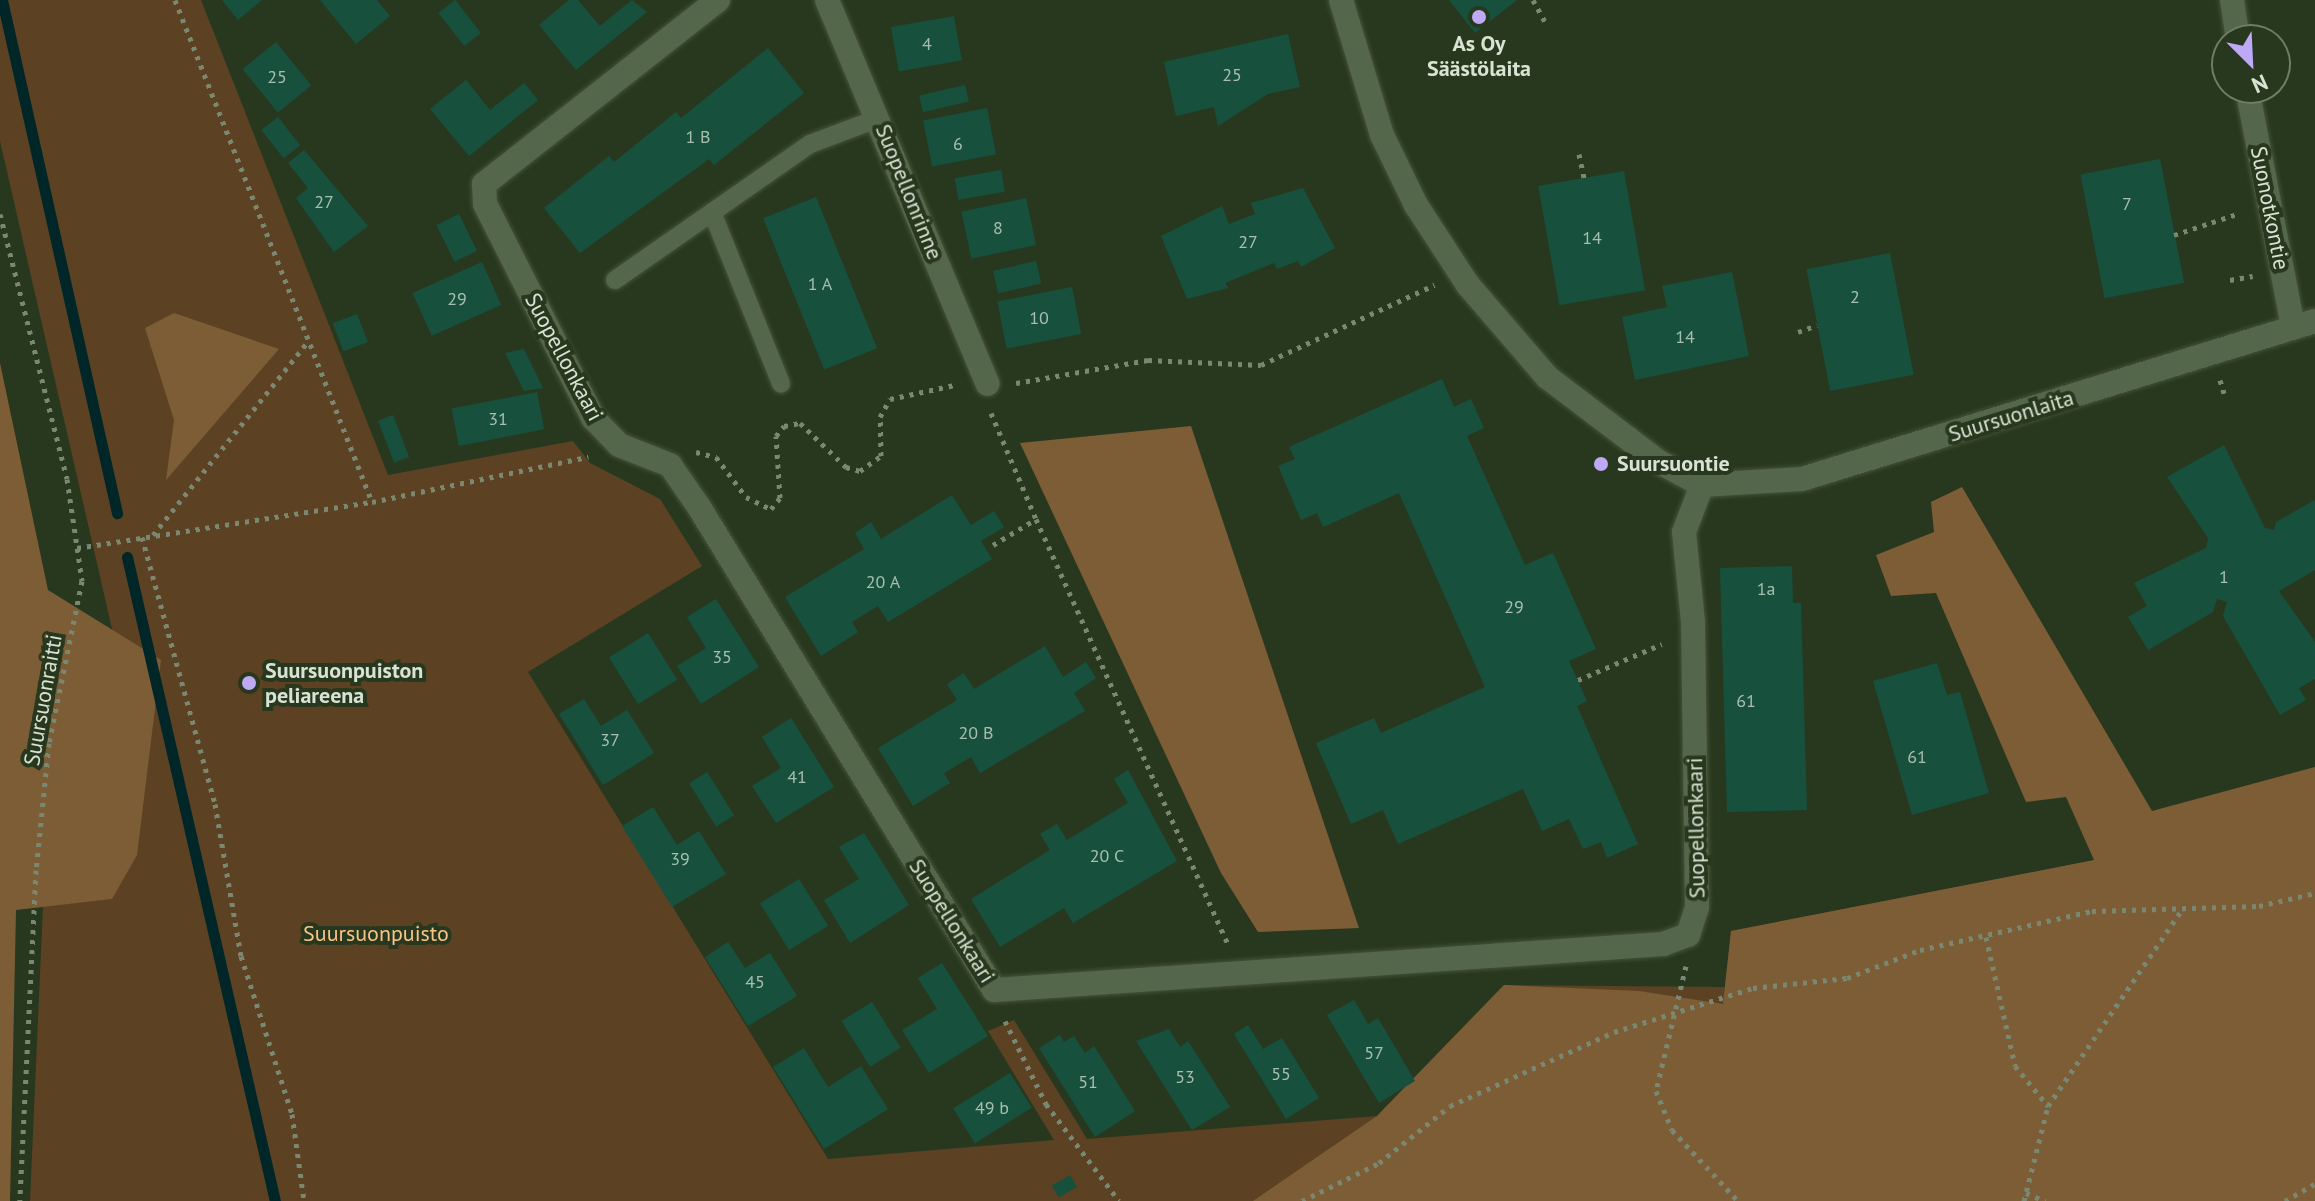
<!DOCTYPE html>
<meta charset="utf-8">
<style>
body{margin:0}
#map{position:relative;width:2315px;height:1201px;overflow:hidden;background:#28381e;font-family:"PT Sans",sans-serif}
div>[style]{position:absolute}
.green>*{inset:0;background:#5c4223}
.forest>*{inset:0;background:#7d5d36}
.stream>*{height:11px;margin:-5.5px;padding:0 5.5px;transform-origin:5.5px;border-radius:5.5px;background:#002628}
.building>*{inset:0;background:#17513e;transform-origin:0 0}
.path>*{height:5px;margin-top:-2.5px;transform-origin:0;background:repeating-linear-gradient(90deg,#7a8872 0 4px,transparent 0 10px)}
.roads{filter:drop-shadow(0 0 2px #44523b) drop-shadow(0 0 2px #44523b)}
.lane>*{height:18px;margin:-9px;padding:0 9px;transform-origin:9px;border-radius:9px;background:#55674b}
.street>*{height:24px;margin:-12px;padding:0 12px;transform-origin:12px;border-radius:12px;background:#55674b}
.dots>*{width:22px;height:22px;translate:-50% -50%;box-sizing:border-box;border:4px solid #28381e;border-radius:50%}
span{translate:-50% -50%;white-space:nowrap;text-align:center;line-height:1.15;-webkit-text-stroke:8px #28381e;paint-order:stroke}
.number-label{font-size:18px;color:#a8beae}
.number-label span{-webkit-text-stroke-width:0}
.poi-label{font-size:22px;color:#d9e3d3;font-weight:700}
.left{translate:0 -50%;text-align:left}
.street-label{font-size:22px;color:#d9e3d3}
.park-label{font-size:22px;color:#fac487}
.north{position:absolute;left:2211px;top:24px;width:80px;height:80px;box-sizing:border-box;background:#28381e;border:2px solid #6f7c66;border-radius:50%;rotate:156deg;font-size:22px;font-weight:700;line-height:32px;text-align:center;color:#d9e3d3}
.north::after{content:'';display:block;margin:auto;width:28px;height:36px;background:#bda9f5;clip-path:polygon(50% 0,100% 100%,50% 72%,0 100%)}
</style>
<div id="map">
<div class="green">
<i style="clip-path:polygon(0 0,201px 0,388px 475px,573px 441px,590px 463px,660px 499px,702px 566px,528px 672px,828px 1159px,1054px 1140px,988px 1031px,1014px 1020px,1087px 1139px,1377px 1116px,1504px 985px,1725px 987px,1731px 931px,2095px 860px,2315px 767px,2315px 1201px,30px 1201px,43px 906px,112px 899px,127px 694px,0 141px)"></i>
</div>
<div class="forest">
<i style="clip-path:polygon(174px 313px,279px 349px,166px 480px,174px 420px,145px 328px)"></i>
<i style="clip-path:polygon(0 363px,48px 590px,161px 660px,137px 855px,112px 899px,16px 910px,10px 1201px,0 1201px)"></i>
<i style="clip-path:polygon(1191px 426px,1359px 928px,1258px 932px,1221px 873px,1020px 443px)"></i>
<i style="clip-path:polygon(1962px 487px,2152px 811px,2315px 767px,2315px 1201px,1253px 1201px,1377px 1116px,1504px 985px,1639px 991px,1723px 1004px,1731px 931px,2094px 860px,2066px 797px,2026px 802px,1936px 593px,1891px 596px,1876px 555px,1934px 532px,1931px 502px)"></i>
</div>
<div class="stream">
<i style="left:2px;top:0;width:526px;rotate:77.36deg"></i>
<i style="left:127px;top:557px;width:661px;rotate:77.06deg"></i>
</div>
<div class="building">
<i style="clip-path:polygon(222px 0,262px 0,238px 20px)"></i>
<i style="clip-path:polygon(320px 0,377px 0,390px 16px,356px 44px)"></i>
<i style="left:455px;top:0;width:42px;height:21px;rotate:52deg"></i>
<i style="clip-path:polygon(569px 0,578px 0,600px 26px,632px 0,647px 12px,576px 70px,539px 25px)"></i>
<i style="clip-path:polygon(1449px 0,1517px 0,1475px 33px)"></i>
<i style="left:954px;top:16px;width:45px;height:64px;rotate:80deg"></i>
<i style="clip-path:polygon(1288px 34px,1300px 87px,1268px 94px,1218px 126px,1214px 107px,1176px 116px,1164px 62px)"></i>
<i style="left:276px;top:42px;width:56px;height:43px;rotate:51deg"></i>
<i style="clip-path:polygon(768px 48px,804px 93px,714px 165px,709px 159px,580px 253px,544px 208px,609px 156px,614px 162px,676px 112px,681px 118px)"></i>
<i style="clip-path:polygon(466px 80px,490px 110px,524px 83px,538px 100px,469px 156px,430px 109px)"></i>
<i style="left:965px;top:85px;width:17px;height:47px;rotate:77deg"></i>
<i style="left:987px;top:108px;width:47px;height:65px;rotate:79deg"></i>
<i style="left:278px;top:117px;width:36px;height:21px;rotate:52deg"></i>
<i style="clip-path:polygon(304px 150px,368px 226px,334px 252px,296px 198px,308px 188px,288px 163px)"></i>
<i style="left:2160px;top:159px;width:126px;height:81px;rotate:79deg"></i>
<i style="left:1001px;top:170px;width:22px;height:47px;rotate:80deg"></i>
<i style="left:1624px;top:171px;width:121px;height:87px;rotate:80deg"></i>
<i style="clip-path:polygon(1303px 188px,1335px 248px,1301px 267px,1298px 261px,1277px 269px,1274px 263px,1225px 283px,1228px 288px,1187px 299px,1161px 236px,1222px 206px,1229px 224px,1255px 214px,1251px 203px)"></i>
<i style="left:816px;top:197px;width:163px;height:57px;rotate:68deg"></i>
<i style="left:1026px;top:198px;width:48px;height:66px;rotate:78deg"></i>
<i style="left:459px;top:214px;width:41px;height:25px;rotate:64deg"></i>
<i style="left:1890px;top:253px;width:124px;height:85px;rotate:79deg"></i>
<i style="left:1036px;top:261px;width:23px;height:44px;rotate:77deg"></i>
<i style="left:482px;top:262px;width:47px;height:76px;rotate:66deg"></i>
<i style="clip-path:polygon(1732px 272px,1749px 356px,1635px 380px,1622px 317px,1667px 307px,1662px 286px)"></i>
<i style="left:1072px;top:287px;width:48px;height:76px;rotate:79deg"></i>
<i style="left:357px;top:314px;width:30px;height:26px;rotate:69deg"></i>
<i style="clip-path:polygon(524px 349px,543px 388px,524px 391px,505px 353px)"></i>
<i style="clip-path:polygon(1442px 379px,1454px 407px,1471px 399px,1484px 428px,1467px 436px,1525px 565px,1553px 553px,1596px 649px,1569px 661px,1587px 701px,1577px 706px,1638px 844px,1607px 858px,1601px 842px,1583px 849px,1569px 819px,1542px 831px,1523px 789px,1398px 844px,1383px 810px,1351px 824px,1316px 743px,1374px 718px,1381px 733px,1485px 687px,1399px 493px,1323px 527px,1317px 513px,1301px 520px,1278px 466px,1295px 459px,1289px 447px)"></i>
<i style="left:537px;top:392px;width:38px;height:87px;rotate:79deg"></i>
<i style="left:393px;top:415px;width:45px;height:16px;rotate:69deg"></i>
<i style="clip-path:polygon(2224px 445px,2265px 528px,2274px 530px,2276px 522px,2315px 500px,2315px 570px,2279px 591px,2315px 642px,2315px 679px,2299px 688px,2306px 700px,2280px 715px,2223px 616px,2227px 602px,2217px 599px,2213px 612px,2148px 650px,2128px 617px,2147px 606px,2134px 583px,2206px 548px,2208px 538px,2167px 477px)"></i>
<i style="clip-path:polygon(952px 495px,971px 525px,994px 511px,1004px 527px,981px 541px,992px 559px,888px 622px,878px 606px,852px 622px,858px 632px,821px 656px,785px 597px,864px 549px,855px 533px,871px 522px,881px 539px)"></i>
<i style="clip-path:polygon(1792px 566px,1793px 603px,1801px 603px,1807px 810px,1727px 812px,1720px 568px)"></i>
<i style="clip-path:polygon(716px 599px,759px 667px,701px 704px,677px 666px,706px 648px,687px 617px)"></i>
<i style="left:648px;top:633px;width:55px;height:46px;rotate:58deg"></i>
<i style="clip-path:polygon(1045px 646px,1063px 677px,1086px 662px,1096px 678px,1074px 693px,1085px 711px,980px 773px,971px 757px,944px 773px,950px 783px,913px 806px,878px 748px,957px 700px,947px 684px,964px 673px,974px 689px)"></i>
<i style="clip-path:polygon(1937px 663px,1947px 695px,1960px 692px,1989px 793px,1912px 815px,1873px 681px)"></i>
<i style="clip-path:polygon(584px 699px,601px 726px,627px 710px,654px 753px,603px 785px,559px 714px)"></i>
<i style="clip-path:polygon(791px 718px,834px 787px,776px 823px,752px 786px,781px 768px,762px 737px)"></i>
<i style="clip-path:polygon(1128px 770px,1177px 861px,1073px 923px,1064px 908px,1000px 947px,971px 899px,1050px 850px,1040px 834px,1057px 824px,1067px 840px,1128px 803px,1114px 779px)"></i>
<i style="left:707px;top:772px;width:51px;height:21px;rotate:58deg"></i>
<i style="clip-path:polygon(653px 807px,677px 845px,699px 831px,726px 874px,672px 907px,622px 826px)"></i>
<i style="clip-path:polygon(864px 833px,909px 905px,850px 943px,824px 900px,859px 879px,839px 847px)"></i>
<i style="left:799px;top:879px;width:55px;height:46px;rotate:58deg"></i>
<i style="clip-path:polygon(728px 942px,745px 968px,770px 953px,797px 996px,748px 1026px,705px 957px)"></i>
<i style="clip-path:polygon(942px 963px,988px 1036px,929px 1073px,902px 1030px,937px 1009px,918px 978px)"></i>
<i style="clip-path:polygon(1354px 1000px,1368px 1024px,1378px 1018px,1415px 1081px,1379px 1103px,1327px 1015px)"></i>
<i style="left:872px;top:1002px;width:54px;height:36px;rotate:58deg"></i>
<i style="clip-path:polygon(1248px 1025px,1263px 1049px,1282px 1038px,1319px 1098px,1286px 1119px,1234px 1034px)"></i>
<i style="clip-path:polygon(1169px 1029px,1180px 1047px,1188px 1041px,1230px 1107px,1192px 1130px,1136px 1041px)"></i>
<i style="clip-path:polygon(1060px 1035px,1064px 1042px,1074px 1036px,1085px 1053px,1094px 1046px,1135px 1111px,1095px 1137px,1039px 1048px)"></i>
<i style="clip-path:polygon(804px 1048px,828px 1087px,861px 1066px,888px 1109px,824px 1149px,773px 1067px)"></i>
<i style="left:1010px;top:1073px;width:41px;height:67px;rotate:58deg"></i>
<i style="left:1070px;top:1175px;width:14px;height:21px;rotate:60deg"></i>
</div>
<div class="path">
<i style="left:175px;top:0;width:539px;rotate:68.57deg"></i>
<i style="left:1533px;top:0;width:26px;rotate:61deg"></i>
<i style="left:1579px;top:154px;width:25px;rotate:78deg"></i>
<i style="left:0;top:214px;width:273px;rotate:75.8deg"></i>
<i style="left:67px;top:479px;width:103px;rotate:81.6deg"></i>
<i style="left:82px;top:581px;width:165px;rotate:101.5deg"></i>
<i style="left:49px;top:743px;width:128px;rotate:95.8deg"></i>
<i style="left:36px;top:870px;width:331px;rotate:92.8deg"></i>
<i style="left:2174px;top:235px;width:66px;rotate:-18.4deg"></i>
<i style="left:2230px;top:280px;width:23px;rotate:-10deg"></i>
<i style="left:1798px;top:332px;width:20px;rotate:-20deg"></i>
<i style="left:2220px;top:380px;width:17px;rotate:73deg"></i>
<i style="left:1016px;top:383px;width:134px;rotate:-9.9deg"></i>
<i style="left:1148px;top:360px;width:113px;rotate:2.5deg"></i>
<i style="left:1261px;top:365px;width:191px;rotate:-24.8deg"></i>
<i style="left:991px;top:413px;width:115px;rotate:67deg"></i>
<i style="left:696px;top:452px;width:21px;rotate:14deg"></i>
<i style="left:716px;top:457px;width:50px;rotate:53.1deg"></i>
<i style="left:746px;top:497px;width:28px;rotate:26deg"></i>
<i style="left:771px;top:509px;width:14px;rotate:-51deg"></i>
<i style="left:780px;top:498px;width:62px;rotate:-93.7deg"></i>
<i style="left:776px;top:436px;width:13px;rotate:-51deg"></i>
<i style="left:784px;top:426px;width:16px;rotate:-11deg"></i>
<i style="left:800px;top:423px;width:64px;rotate:43.7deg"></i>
<i style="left:846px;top:467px;width:15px;rotate:16deg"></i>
<i style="left:860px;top:471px;width:26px;rotate:-36deg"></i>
<i style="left:881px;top:456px;width:39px;rotate:-91deg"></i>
<i style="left:880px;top:417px;width:21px;rotate:-61deg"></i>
<i style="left:890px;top:399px;width:66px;rotate:-12.3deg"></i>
<i style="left:153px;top:535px;width:246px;rotate:-51.3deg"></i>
<i style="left:142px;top:537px;width:277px;rotate:74.7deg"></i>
<i style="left:215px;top:804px;width:154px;rotate:80.3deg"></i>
<i style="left:241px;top:956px;width:166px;rotate:72.1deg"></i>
<i style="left:292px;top:1114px;width:88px;rotate:82.1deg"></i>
<i style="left:993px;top:545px;width:50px;rotate:-31.2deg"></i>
<i style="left:1036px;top:519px;width:469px;rotate:65.7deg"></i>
<i style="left:77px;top:548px;width:299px;rotate:-8.9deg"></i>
<i style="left:372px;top:502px;width:221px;rotate:-11.8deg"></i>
<i style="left:1578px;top:680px;width:91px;rotate:-23.2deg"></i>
<i style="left:1986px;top:937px;width:132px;rotate:77.3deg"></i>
<i style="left:2015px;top:1066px;width:52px;rotate:50.5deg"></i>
<i style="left:1686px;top:966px;width:129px;rotate:103.5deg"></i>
<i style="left:1656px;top:1091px;width:42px;rotate:67.7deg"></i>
<i style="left:1672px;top:1130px;width:97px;rotate:47.1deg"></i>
<i style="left:1005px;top:1021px;width:93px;rotate:63.7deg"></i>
<i style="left:1046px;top:1104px;width:121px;rotate:53deg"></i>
<i style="left:2026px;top:1193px;width:21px;rotate:23deg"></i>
<i style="left:1302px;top:1201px;width:86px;rotate:-26.3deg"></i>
<i style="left:1379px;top:1163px;width:91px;rotate:-38.8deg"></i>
<i style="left:1450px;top:1106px;width:180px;rotate:-24.3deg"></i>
<i style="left:1614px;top:1032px;width:146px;rotate:-17.6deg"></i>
<i style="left:1753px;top:988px;width:95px;rotate:-6.1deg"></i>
<i style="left:1847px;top:978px;width:78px;rotate:-21deg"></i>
<i style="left:1920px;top:950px;width:176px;rotate:-12.8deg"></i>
<i style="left:2092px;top:911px;width:167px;rotate:-1.7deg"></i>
<i style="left:2259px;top:906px;width:57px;rotate:-13.1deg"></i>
<i style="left:2024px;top:1201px;width:98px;rotate:-75.8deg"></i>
<i style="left:2048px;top:1106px;width:236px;rotate:-55.7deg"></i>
<i style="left:2285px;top:1201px;width:34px;rotate:-30deg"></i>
</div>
<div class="roads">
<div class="lane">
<i style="left:712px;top:212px;width:185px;rotate:68.1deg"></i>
<i style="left:615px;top:280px;width:238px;rotate:-34.9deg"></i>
<i style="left:810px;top:144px;width:74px;rotate:-20.6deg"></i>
</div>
<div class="street">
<i style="left:718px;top:0;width:298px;rotate:141.8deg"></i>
<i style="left:484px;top:184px;width:20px;rotate:87deg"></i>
<i style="left:485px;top:204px;width:240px;rotate:63.2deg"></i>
<i style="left:593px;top:418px;width:37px;rotate:46deg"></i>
<i style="left:619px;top:445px;width:55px;rotate:21.4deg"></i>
<i style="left:670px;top:465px;width:51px;rotate:55.4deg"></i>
<i style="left:699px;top:507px;width:566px;rotate:58.58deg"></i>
<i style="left:994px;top:990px;width:671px;rotate:-3.93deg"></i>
<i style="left:1663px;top:944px;width:27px;rotate:-20deg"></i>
<i style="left:1688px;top:935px;width:29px;rotate:-72deg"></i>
<i style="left:1697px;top:907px;width:285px;rotate:-90.8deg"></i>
<i style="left:1693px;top:622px;width:90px;rotate:-95.7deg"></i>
<i style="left:1684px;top:532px;width:50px;rotate:-69deg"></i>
<i style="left:827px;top:0;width:416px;rotate:67.3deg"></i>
<i style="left:1341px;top:0;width:141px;rotate:73.1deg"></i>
<i style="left:1382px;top:135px;width:78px;rotate:64.1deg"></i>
<i style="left:1416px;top:205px;width:95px;rotate:57deg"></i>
<i style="left:1468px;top:285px;width:121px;rotate:49.3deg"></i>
<i style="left:1547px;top:377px;width:141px;rotate:37.2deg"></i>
<i style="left:1659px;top:462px;width:49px;rotate:28.1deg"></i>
<i style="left:1702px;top:485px;width:100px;rotate:-3.4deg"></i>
<i style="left:1802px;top:479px;width:537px;rotate:-17.12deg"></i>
<i style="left:2232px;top:0;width:40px;rotate:81.5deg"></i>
<i style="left:2247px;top:88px;width:244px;rotate:79.1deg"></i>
</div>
</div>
<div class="dots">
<i style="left:1479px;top:17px;background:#bda9f5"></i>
<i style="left:1601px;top:464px;background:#bda9f5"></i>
<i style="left:249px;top:683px;background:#bda9f5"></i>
</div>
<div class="number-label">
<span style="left:927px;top:44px">4</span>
<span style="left:1232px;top:75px">25</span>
<span style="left:277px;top:77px">25</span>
<span style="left:698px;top:137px">1 B</span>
<span style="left:958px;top:144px">6</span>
<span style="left:324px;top:202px">27</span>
<span style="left:2127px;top:204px">7</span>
<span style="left:998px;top:228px">8</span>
<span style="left:1592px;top:238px">14</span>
<span style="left:1248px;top:242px">27</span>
<span style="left:820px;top:284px">1 A</span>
<span style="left:1855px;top:297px">2</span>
<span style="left:457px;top:299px">29</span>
<span style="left:1039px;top:318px">10</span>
<span style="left:1685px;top:337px">14</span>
<span style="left:498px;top:419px">31</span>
<span style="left:2224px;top:577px">1</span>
<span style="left:883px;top:582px">20 A</span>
<span style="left:1766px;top:589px">1a</span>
<span style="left:1514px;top:607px">29</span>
<span style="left:722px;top:657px">35</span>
<span style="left:1746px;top:701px">61</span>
<span style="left:976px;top:733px">20 B</span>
<span style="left:610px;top:740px">37</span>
<span style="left:1917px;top:757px">61</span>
<span style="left:797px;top:777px">41</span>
<span style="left:1107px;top:856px">20 C</span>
<span style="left:680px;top:859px">39</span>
<span style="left:755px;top:982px">45</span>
<span style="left:1374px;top:1053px">57</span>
<span style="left:1281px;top:1074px">55</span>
<span style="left:1185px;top:1077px">53</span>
<span style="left:1088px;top:1082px">51</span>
<span style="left:992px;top:1108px">49 b</span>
</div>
<div class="poi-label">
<span style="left:1479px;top:56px">As Oy<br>Säästölaita</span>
<span class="left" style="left:1617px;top:464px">Suursuontie</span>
<span class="left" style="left:265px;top:683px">Suursuonpuiston<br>peliareena</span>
</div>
<div class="street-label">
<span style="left:909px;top:192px;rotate:68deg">Suopellonrinne</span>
<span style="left:2270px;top:208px;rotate:79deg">Suonotkontie</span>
<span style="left:564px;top:357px;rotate:62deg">Suopellonkaari</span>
<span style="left:2011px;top:416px;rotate:-17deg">Suursuonlaita</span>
<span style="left:43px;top:700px;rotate:-80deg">Suursuonraitti</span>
<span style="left:1696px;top:828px;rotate:-91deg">Suopellonkaari</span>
<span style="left:952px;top:921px;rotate:58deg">Suopellonkaari</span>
</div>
<div class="park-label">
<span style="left:376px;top:934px">Suursuonpuisto</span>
</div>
<div class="north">N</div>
</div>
